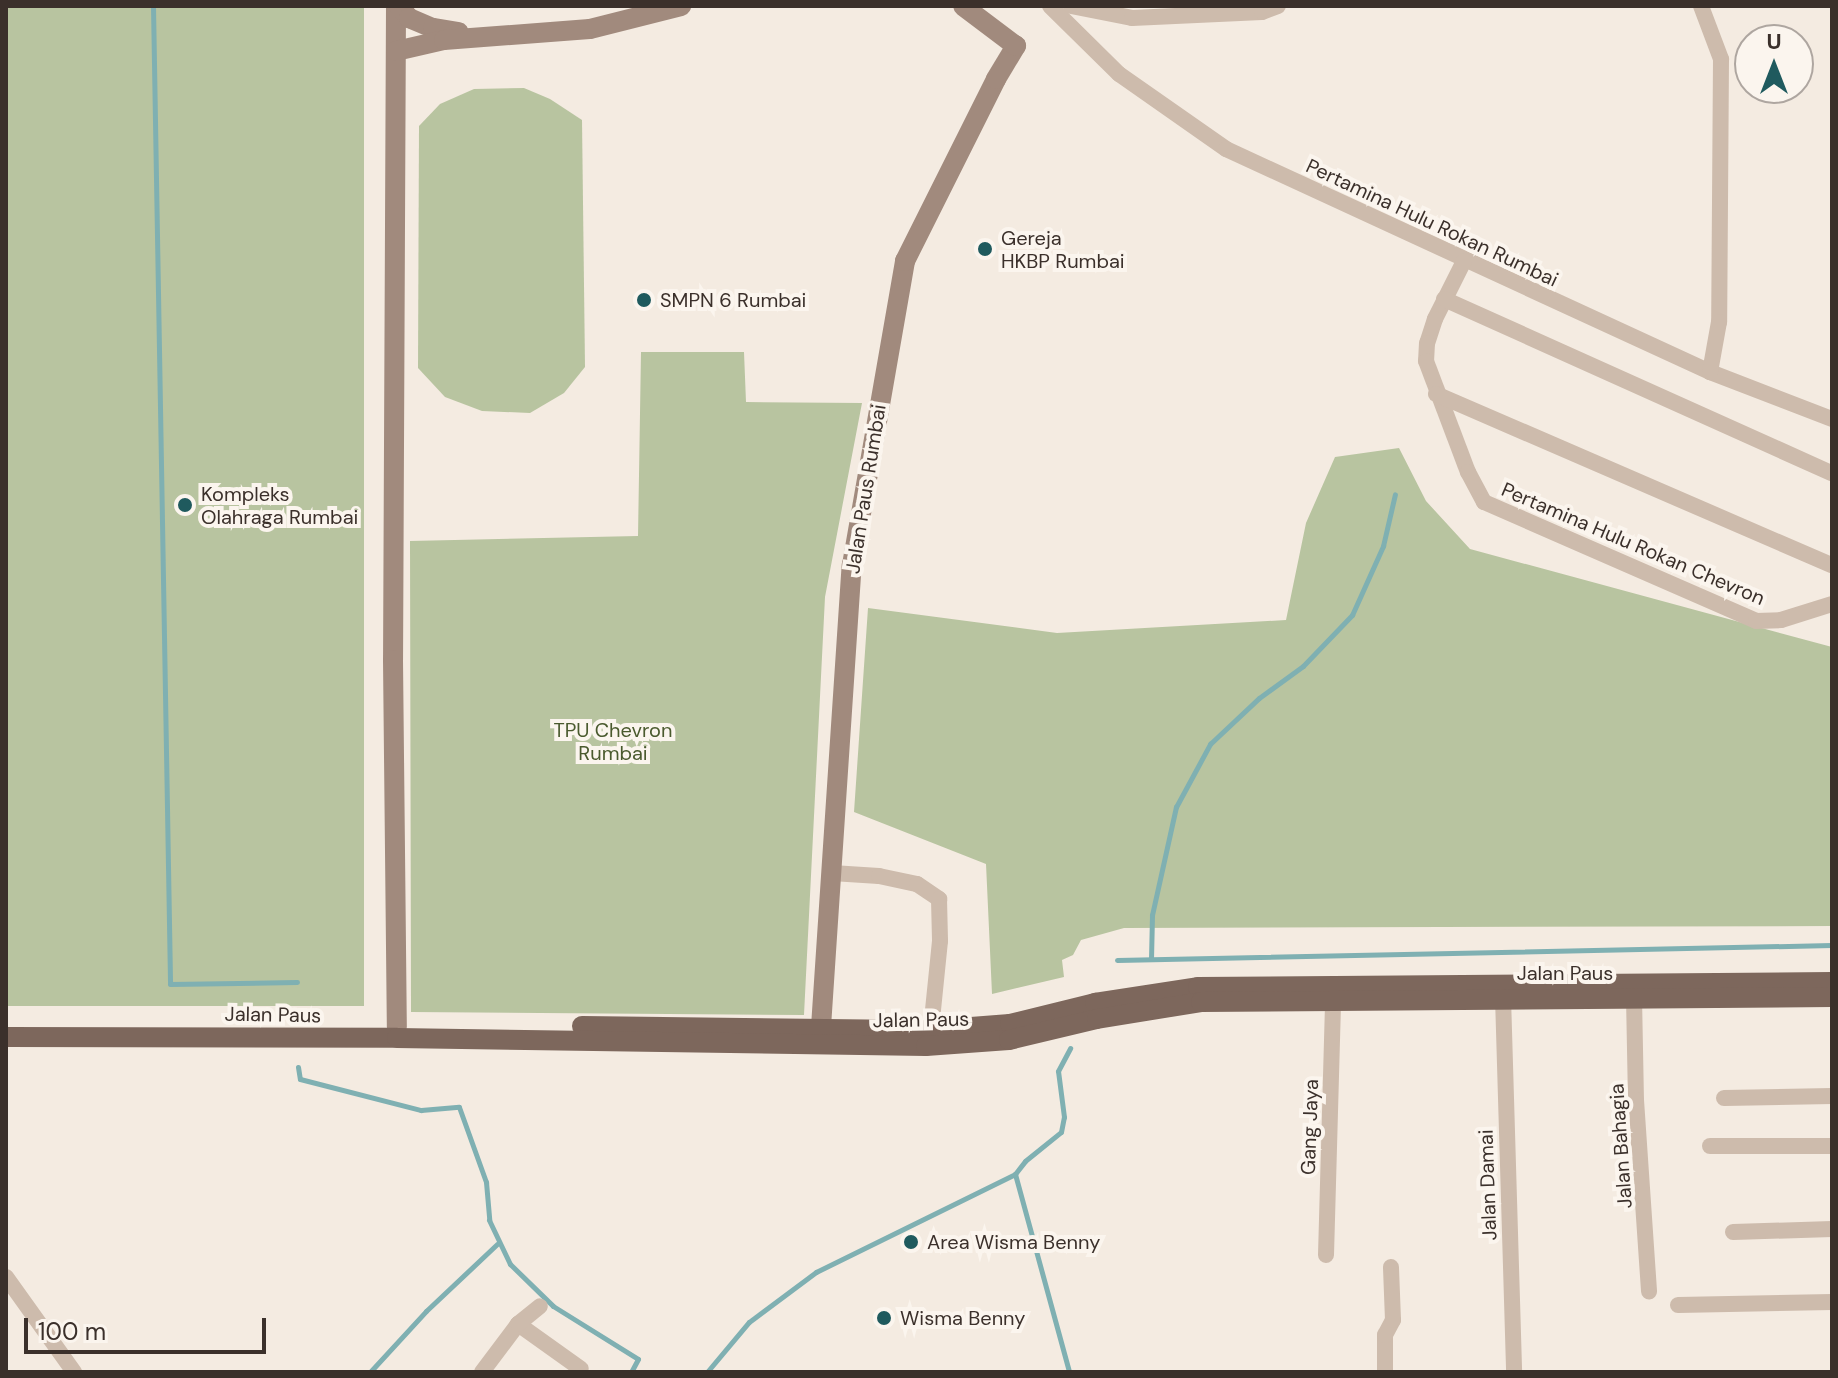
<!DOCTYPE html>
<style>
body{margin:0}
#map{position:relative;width:1838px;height:1378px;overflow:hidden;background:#f4ebe1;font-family:"DM Sans",sans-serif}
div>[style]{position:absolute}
.green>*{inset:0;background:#b8c4a0;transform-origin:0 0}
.stream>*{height:5px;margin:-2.5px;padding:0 2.5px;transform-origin:2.5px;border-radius:2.5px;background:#7fb0b2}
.street>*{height:16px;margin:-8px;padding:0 8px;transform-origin:8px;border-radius:8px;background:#cdbbac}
.secondary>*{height:20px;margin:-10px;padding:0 10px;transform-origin:10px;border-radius:10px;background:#a18a7d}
.primary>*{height:20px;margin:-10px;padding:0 10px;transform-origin:10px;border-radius:10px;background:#7d675c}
.dots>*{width:22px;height:22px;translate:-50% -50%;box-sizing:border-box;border:4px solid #fbf5ee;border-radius:50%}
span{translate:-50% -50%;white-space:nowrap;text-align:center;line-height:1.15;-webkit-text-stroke:8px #fbf5ee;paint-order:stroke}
.street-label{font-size:20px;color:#3b302b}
.poi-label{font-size:20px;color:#3b302b}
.left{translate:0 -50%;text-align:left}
.park-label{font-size:20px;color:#4a5a2e}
.frame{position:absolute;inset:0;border:8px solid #3b302b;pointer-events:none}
.north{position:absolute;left:1734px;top:24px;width:80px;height:80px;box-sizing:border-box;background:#fbf5ee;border:2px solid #aea6a0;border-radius:50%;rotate:0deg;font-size:22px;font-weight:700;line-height:32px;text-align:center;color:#3b302b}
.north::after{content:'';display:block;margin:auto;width:28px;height:36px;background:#1f5a5e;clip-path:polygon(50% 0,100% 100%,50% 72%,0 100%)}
.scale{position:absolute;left:24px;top:1318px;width:242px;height:36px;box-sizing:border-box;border:4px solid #3b302b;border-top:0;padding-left:10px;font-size:24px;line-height:28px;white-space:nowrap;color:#3b302b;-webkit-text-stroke:6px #fbf5ee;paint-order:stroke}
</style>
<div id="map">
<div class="green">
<i style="left:6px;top:6px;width:358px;height:1000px"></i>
<i style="clip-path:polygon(524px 88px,550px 99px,582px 120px,585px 367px,564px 393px,530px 413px,482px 411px,445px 397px,418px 368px,419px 126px,440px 104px,474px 89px)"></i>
<i style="clip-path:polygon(641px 352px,744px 352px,746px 402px,862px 403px,825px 597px,804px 1015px,411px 1012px,410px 541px,638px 536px)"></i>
<i style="clip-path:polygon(1399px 448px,1426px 501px,1470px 549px,1832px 647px,1832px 926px,1124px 928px,1081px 940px,1073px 955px,1062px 960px,1064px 977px,992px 994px,986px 864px,854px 812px,868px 608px,1057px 633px,1286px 620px,1306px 523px,1335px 457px)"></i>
</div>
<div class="stream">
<i style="left:153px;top:6px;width:978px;rotate:89deg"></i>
<i style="left:170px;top:984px;width:127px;rotate:-0.9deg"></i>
<i style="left:1151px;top:959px;width:44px;rotate:-88.7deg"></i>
<i style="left:1152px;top:915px;width:111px;rotate:-77.5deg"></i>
<i style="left:1176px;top:807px;width:72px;rotate:-61.6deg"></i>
<i style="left:1210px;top:744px;width:67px;rotate:-43.2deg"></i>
<i style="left:1259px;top:698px;width:54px;rotate:-36deg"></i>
<i style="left:1303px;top:666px;width:71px;rotate:-46.1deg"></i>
<i style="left:1352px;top:615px;width:76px;rotate:-65.8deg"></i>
<i style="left:1383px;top:546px;width:53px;rotate:-77deg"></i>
<i style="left:1117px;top:960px;width:715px;rotate:-1.2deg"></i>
<i style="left:298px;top:1067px;width:12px;rotate:81deg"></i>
<i style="left:300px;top:1079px;width:125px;rotate:14.4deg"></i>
<i style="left:421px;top:1110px;width:38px;rotate:-5deg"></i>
<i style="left:459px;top:1107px;width:80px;rotate:70.2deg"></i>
<i style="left:486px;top:1182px;width:38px;rotate:85deg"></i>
<i style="left:489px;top:1220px;width:49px;rotate:64.5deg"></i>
<i style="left:510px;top:1264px;width:60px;rotate:44.3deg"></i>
<i style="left:553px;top:1306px;width:100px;rotate:31.9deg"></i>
<i style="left:638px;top:1359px;width:15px;rotate:118deg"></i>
<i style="left:1015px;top:1174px;width:205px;rotate:74.7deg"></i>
<i style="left:370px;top:1372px;width:83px;rotate:-47.4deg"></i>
<i style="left:426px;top:1311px;width:98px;rotate:-43.3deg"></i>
<i style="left:655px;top:1372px;width:2px"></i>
<i style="left:707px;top:1372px;width:65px;rotate:-50deg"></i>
<i style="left:749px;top:1322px;width:84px;rotate:-36.7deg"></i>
<i style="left:816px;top:1272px;width:222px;rotate:-26.2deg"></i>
<i style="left:1015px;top:1174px;width:16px;rotate:-52deg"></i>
<i style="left:1025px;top:1161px;width:46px;rotate:-38.9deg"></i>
<i style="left:1061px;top:1132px;width:15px;rotate:-79deg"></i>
<i style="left:1064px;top:1117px;width:46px;rotate:-97.4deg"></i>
<i style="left:1058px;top:1071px;width:26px;rotate:-62deg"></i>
</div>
<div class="street">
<i style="left:1050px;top:6px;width:97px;rotate:44.6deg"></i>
<i style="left:1119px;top:74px;width:131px;rotate:35deg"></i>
<i style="left:1226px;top:149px;width:533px;rotate:24.74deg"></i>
<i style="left:1710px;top:372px;width:131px;rotate:21.1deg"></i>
<i style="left:1071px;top:6px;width:62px;rotate:11.1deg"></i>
<i style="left:1132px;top:18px;width:130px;rotate:-2.6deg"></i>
<i style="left:1262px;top:12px;width:17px;rotate:-21deg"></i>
<i style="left:1701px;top:6px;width:57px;rotate:69.3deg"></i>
<i style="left:1721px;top:59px;width:263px;rotate:90.4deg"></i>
<i style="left:1719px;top:322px;width:51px;rotate:100.2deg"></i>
<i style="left:1464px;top:261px;width:65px;rotate:116.6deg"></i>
<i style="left:1435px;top:319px;width:25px;rotate:108deg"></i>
<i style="left:1427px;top:343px;width:18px;rotate:93deg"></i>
<i style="left:1426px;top:361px;width:119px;rotate:69.3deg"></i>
<i style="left:1468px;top:472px;width:34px;rotate:62deg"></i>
<i style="left:1484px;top:502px;width:297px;rotate:23.6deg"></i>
<i style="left:1756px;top:621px;width:25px;rotate:-2deg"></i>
<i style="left:1781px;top:620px;width:53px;rotate:-17.4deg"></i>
<i style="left:1444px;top:299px;width:425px;rotate:24.2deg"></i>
<i style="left:1436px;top:394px;width:431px;rotate:23.4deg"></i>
<i style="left:832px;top:873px;width:47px;rotate:3.7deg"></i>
<i style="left:879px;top:876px;width:39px;rotate:12deg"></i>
<i style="left:917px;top:884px;width:27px;rotate:34deg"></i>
<i style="left:939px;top:899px;width:42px;rotate:88.6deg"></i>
<i style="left:940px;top:941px;width:89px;rotate:95.8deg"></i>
<i style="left:1503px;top:997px;width:375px;rotate:88.3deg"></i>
<i style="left:1634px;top:997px;width:103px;rotate:88.9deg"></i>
<i style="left:1636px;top:1100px;width:192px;rotate:86.1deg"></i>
<i style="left:1724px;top:1098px;width:108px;rotate:-1.1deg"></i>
<i style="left:1710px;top:1146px;width:122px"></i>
<i style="left:1733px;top:1232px;width:99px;rotate:-1.7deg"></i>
<i style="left:1326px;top:1255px;width:254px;rotate:-88.4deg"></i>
<i style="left:6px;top:1277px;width:117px;rotate:54.4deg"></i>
<i style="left:1678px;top:1305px;width:154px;rotate:-1.1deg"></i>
<i style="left:518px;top:1324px;width:77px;rotate:35.5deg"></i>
<i style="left:482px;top:1372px;width:60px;rotate:-53.1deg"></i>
<i style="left:518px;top:1324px;width:28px;rotate:-39deg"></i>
<i style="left:1385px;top:1372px;width:37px;rotate:-90deg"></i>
<i style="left:1385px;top:1335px;width:17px;rotate:-62deg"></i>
<i style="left:1393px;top:1320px;width:53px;rotate:-92.2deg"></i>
</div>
<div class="secondary">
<i style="left:396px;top:6px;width:654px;rotate:90.26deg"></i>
<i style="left:393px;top:660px;width:367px;rotate:89.4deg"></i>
<i style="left:399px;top:6px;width:16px;rotate:50deg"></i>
<i style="left:409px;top:18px;width:26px;rotate:23deg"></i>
<i style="left:433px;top:28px;width:26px;rotate:9deg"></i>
<i style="left:396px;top:51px;width:49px;rotate:-12.9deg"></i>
<i style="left:444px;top:40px;width:146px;rotate:-4.3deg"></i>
<i style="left:590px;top:29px;width:94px;rotate:-14.2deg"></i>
<i style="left:821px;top:1027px;width:463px;rotate:-86.2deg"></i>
<i style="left:852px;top:565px;width:309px;rotate:-80.1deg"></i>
<i style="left:905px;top:261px;width:203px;rotate:-63.4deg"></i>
<i style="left:996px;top:79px;width:39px;rotate:-59deg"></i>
<i style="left:1016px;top:46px;width:66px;rotate:-143deg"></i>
</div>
<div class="primary">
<i style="left:582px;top:1026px;width:349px;rotate:0.7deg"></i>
<i style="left:931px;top:1030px;width:79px;rotate:-4.3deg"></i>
<i style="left:1010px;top:1024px;width:88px;rotate:-13.9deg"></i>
<i style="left:1095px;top:1003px;width:104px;rotate:-8.8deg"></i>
<i style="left:1198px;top:987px;width:634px;rotate:-0.45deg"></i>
<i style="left:6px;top:1037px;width:391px;rotate:0.1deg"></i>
<i style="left:397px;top:1038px;width:529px;rotate:0.87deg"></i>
<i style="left:926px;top:1046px;width:83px;rotate:-4.1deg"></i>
<i style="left:1009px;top:1040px;width:90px;rotate:-13.4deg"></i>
<i style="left:1097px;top:1019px;width:105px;rotate:-9.3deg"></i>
<i style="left:1201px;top:1002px;width:631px;rotate:-0.45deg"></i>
</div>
<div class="dots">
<i style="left:985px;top:249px;background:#1f5a5e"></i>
<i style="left:644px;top:300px;background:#1f5a5e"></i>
<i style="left:185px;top:505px;background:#1f5a5e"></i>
<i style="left:911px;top:1242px;background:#1f5a5e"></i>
<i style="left:884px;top:1318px;background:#1f5a5e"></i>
</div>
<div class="street-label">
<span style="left:1432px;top:223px;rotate:25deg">Pertamina Hulu Rokan Rumbai</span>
<span style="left:866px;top:489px;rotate:-81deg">Jalan Paus Rumbai</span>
<span style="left:1633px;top:544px;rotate:23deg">Pertamina Hulu Rokan Chevron</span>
<span style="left:1565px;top:973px">Jalan Paus</span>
<span style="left:273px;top:1015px;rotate:1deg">Jalan Paus</span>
<span style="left:921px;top:1020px;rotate:-1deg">Jalan Paus</span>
<span style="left:1310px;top:1127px;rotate:-88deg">Gang Jaya</span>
<span style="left:1621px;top:1146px;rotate:-94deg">Jalan Bahagia</span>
<span style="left:1488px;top:1185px;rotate:-92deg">Jalan Damai</span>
</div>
<div class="poi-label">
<span class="left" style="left:1001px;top:250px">Gereja<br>HKBP Rumbai</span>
<span class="left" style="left:660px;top:300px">SMPN 6 Rumbai</span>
<span class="left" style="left:201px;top:506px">Kompleks<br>Olahraga Rumbai</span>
<span class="left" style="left:927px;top:1242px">Area Wisma Benny</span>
<span class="left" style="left:900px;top:1318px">Wisma Benny</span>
</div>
<div class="park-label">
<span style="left:613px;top:742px">TPU Chevron<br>Rumbai</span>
</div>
<div class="frame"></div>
<div class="north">U</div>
<div class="scale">100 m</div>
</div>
